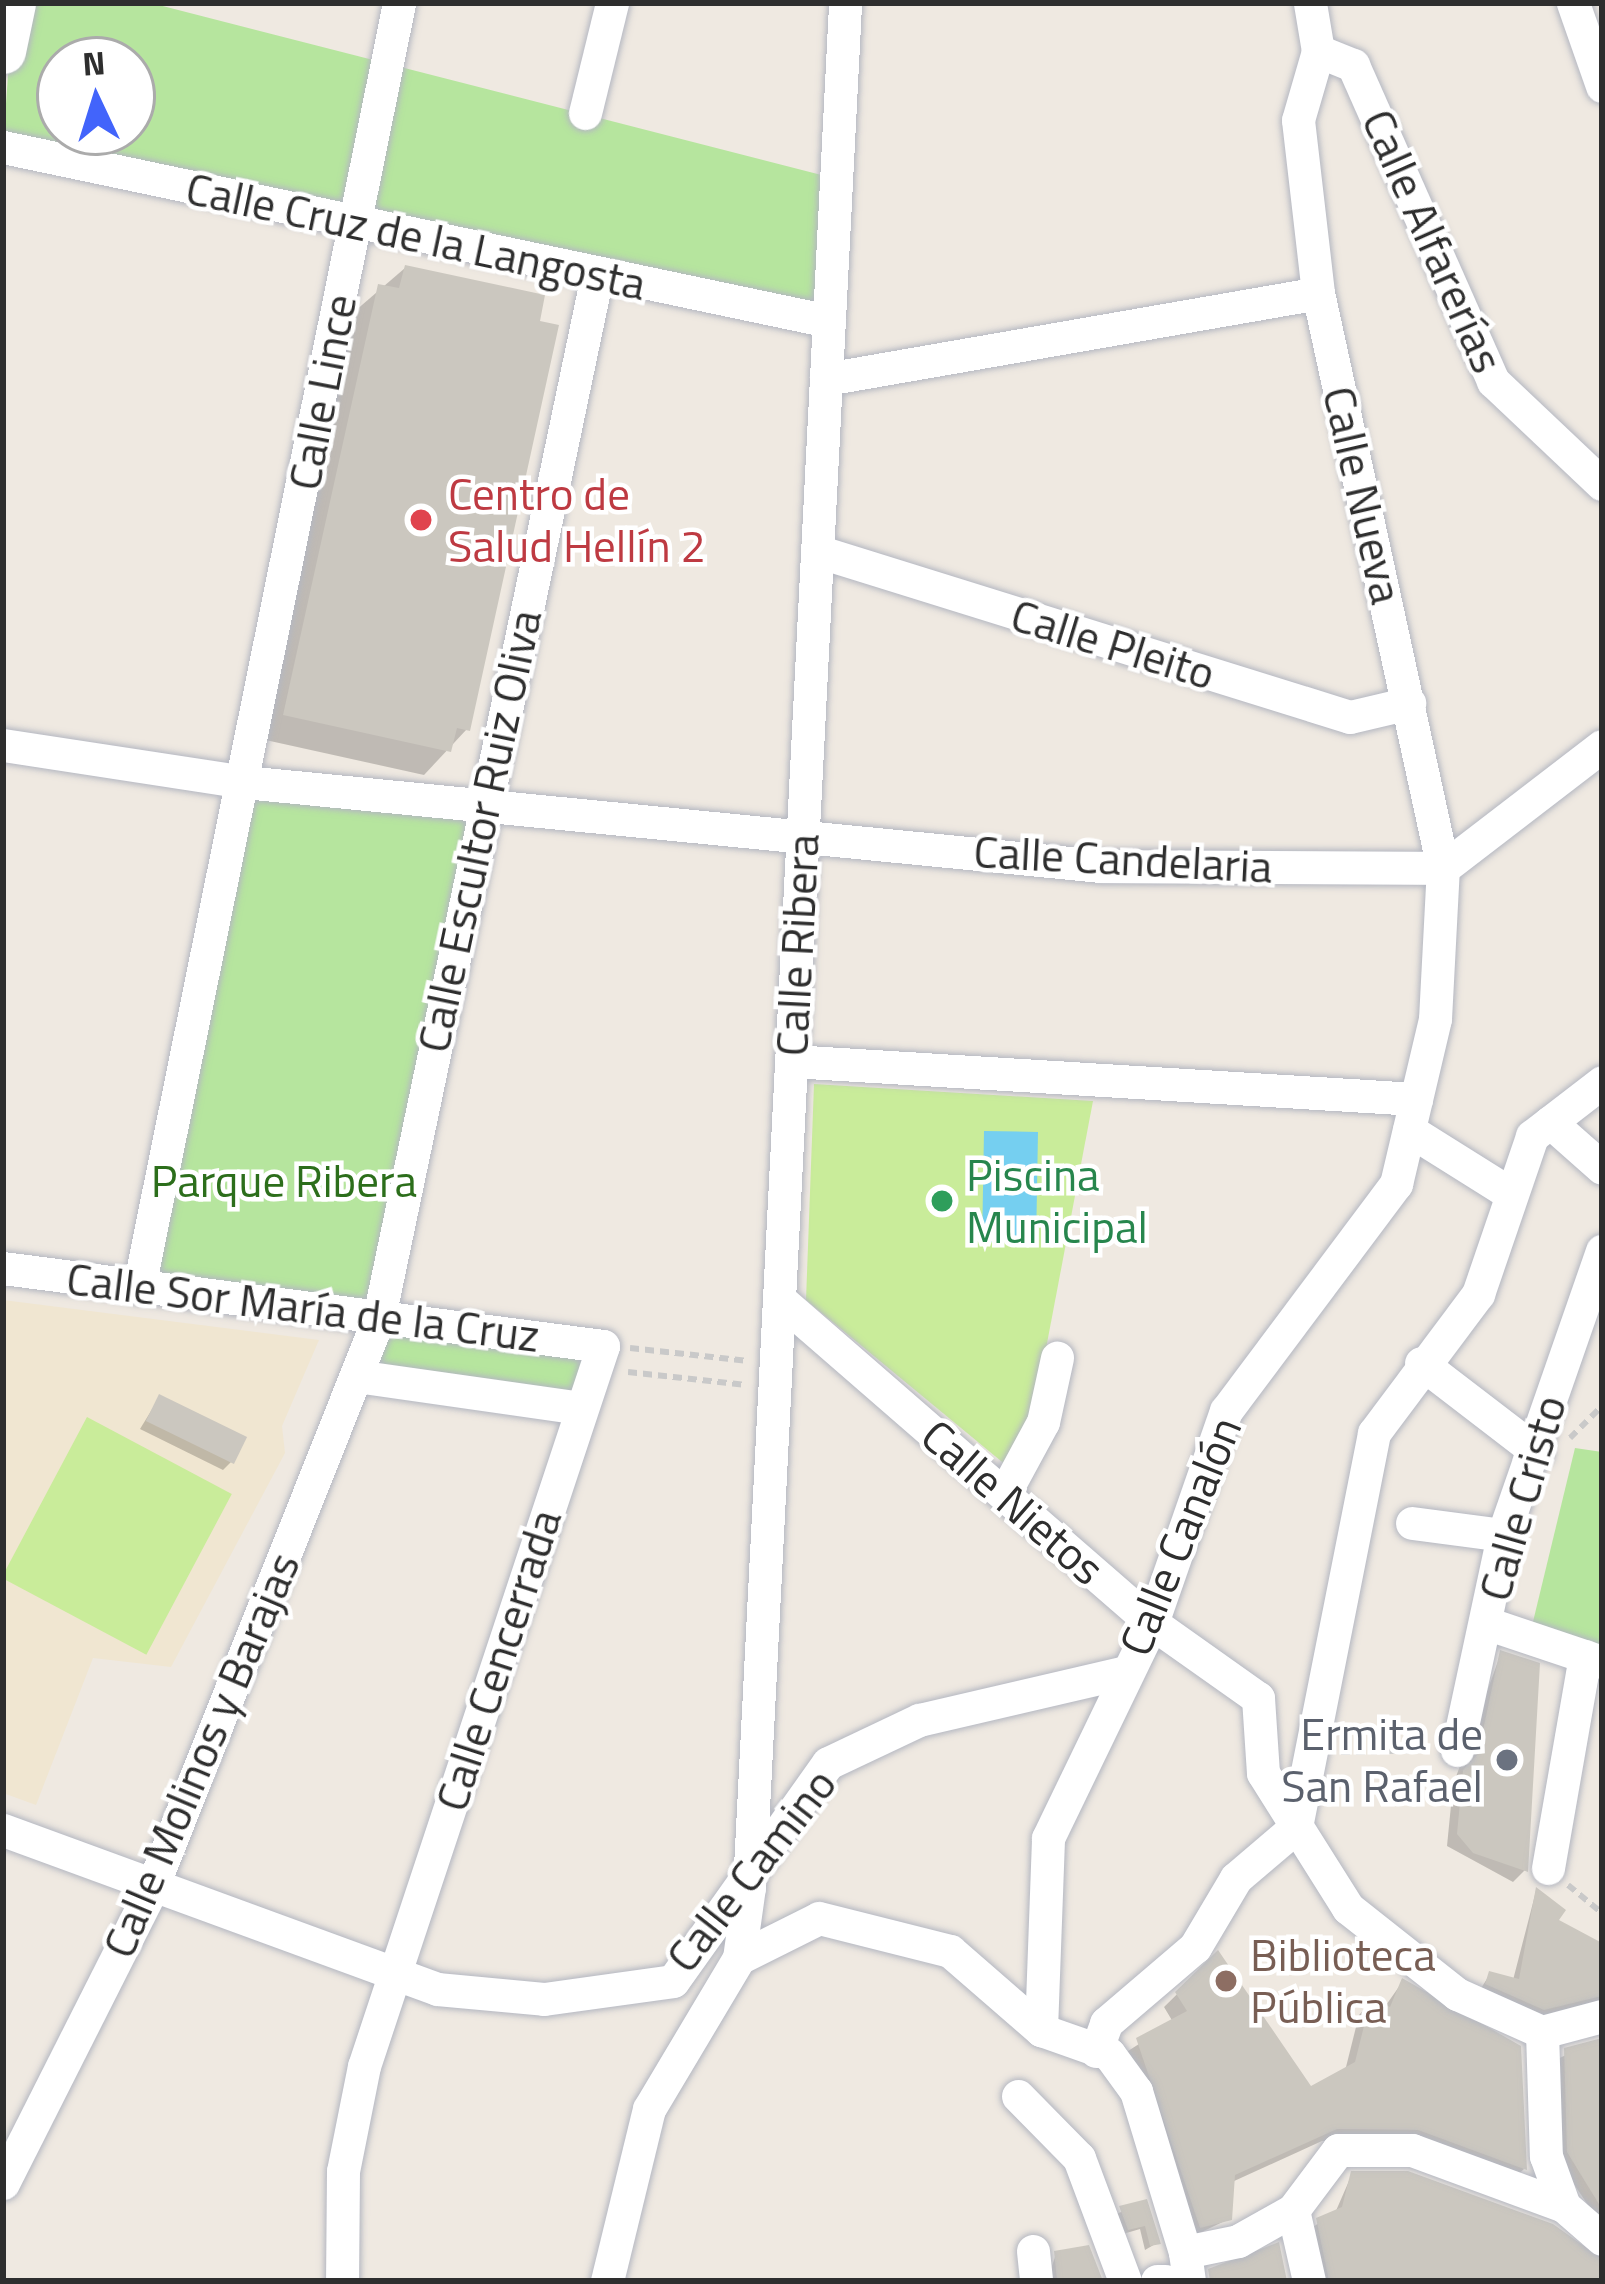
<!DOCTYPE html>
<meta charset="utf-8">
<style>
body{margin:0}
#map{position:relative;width:1605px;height:2284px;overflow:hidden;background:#efe9e1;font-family:"Titillium Web",sans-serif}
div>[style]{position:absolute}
.education>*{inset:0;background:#f0e6d1}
.green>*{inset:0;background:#b6e59e}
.pitch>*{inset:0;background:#c9ec9a;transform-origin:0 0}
.water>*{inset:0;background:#75cff0;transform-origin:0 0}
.shadow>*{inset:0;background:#0003}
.building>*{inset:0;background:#cbc7bf;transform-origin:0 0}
.path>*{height:6px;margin-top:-3px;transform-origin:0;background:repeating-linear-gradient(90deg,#c9c9c9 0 9px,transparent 0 15px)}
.roads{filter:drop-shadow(0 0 3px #b4b7c1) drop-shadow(0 0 3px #b4b7c1)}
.street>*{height:33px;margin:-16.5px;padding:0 16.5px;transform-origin:16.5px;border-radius:16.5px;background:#fff}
.secondary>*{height:45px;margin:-22.5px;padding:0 22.5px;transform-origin:22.5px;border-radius:22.5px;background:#fff}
.dots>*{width:33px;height:33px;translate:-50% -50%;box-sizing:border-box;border:6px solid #fff;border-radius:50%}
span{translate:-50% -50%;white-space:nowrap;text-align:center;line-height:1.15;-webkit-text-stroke:9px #fff;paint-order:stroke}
.street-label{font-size:45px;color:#2e2e2e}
.health-label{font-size:45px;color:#be3a42}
.left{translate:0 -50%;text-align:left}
.leisure-label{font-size:45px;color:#27864d}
.park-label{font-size:45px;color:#2c6e1b}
.worship-label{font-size:45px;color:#5b616d}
.right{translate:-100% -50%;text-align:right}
.education-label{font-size:45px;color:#785e54}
.frame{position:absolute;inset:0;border:6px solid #2e2e2e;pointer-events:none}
.north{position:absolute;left:36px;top:36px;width:120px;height:120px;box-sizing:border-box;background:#fff;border:3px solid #ababab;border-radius:50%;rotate:356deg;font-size:33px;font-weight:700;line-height:48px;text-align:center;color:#2e2e2e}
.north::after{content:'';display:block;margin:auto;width:42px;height:54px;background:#4264fb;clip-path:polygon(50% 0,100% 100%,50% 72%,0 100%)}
</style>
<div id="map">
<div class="education">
<i style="clip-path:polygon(3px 1300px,319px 1340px,282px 1426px,285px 1453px,171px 1667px,93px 1658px,36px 1805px,3px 1793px)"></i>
</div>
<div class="green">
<i style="clip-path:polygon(evenodd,13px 3px,151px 3px,837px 179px,829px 321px,3px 147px,13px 3px,60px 60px,132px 60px,132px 132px,60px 132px,60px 60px)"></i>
<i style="clip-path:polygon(244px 782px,483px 807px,379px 1317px,603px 1346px,582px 1408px,356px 1376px,379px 1318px,139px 1287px)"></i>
<i style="clip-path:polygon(1575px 1448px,1602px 1452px,1602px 1653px,1531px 1630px)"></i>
</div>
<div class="pitch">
<i style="clip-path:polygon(814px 1084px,1093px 1101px,1033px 1417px,1007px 1466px,806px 1300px)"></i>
<i style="left:87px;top:1417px;width:164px;height:182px;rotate:28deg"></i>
</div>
<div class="water">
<i style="left:984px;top:1131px;width:54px;height:111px;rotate:1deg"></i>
</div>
<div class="shadow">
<i style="clip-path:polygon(405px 268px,467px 729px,424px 775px,261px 739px,355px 311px)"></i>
<i style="clip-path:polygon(159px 1398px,231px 1462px,223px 1470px,140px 1429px)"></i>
<i style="clip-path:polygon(1501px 1653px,1525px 1870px,1513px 1882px,1447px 1846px,1453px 1785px)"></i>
<i style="clip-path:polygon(1536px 1891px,1554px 1921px,1602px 1954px,1602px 2012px,1533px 2018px,1478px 1993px,1490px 1974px,1513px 1980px)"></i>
<i style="clip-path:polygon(1217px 1955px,1310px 2090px,1345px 2071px,1359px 2015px,1371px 2002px,1384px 2008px,1403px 1981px,1524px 2169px,1511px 2181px,1404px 2142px,1322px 2141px,1232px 2182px,1229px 2219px,1187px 2239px,1125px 2053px,1173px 2022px,1164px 2007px)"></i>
<i style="clip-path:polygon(1602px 2039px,1602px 2226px,1559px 2162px,1555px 2060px)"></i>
<i style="clip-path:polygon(1352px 2174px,1552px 2227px,1602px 2257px,1602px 2281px,1320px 2281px,1308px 2230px,1335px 2213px)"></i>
<i style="clip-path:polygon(1145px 2203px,1157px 2243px,1145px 2250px,1140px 2229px,1123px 2234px,1116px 2214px)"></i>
<i style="clip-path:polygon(1056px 2254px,1098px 2281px,1047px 2281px)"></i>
</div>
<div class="building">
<i style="clip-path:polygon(405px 265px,545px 295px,540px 321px,559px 325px,470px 731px,457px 728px,451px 752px,283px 715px,378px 284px,399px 288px)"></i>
<i style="left:159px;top:1394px;width:98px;height:30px;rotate:26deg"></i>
<i style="clip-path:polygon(1500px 1650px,1540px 1663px,1528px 1872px,1473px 1853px,1457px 1834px,1463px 1770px,1478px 1754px)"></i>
<i style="clip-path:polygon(1536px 1887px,1566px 1910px,1559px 1920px,1602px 1943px,1602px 1996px,1544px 2010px,1485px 1984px,1489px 1971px,1519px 1979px)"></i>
<i style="clip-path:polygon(1218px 1950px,1311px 2086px,1355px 2062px,1371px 1998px,1390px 2007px,1402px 1978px,1521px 2046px,1527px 2170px,1418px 2130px,1337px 2129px,1235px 2175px,1232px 2220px,1200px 2228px,1136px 2038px,1187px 2011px,1175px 1992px)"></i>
<i style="clip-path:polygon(1602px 2038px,1602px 2209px,1567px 2152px,1564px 2048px)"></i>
<i style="clip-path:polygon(1351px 2171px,1408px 2171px,1553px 2224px,1602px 2259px,1602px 2281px,1329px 2281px,1316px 2218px,1342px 2207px)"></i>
<i style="clip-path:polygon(1147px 2199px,1161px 2244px,1150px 2246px,1145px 2226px,1128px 2230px,1119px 2206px)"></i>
<i style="clip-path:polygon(1279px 2242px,1287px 2281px,1210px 2281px,1208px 2269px)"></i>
<i style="clip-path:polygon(1089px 2245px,1103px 2281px,1057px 2281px,1054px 2251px)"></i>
</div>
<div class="path">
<i style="left:630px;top:1348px;width:119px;rotate:6.3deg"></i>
<i style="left:628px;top:1372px;width:119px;rotate:6.3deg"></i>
<i style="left:1570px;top:1438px;width:45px;rotate:-45deg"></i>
<i style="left:1341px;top:1752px;width:89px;rotate:-1.3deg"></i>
<i style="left:1568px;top:1885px;width:44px;rotate:39.5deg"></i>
</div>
<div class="roads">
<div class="street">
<i style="left:1573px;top:3px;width:88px;rotate:70.7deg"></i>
<i style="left:1318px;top:51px;width:38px;rotate:22deg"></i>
<i style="left:1353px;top:65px;width:346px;rotate:66.1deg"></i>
<i style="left:1493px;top:381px;width:150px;rotate:43.4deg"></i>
<i style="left:585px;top:113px;width:113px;rotate:-76.2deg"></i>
<i style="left:3px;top:147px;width:844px;rotate:11.9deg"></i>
<i style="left:826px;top:379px;width:499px;rotate:-9.9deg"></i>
<i style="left:817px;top:551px;width:558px;rotate:17.3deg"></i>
<i style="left:1350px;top:717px;width:61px;rotate:-13.3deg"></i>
<i style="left:3px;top:745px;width:244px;rotate:8.7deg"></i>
<i style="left:244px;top:782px;width:860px;rotate:5.6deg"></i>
<i style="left:1100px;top:866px;width:343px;rotate:0.3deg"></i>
<i style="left:1443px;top:868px;width:200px;rotate:-37.5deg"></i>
<i style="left:791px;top:1061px;width:626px;rotate:3.48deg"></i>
<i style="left:1550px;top:1122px;width:69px;rotate:41.5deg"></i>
<i style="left:1409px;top:1130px;width:120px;rotate:32.1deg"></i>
<i style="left:3px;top:1268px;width:605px;rotate:7.41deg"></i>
<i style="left:603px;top:1346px;width:759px;rotate:108.36deg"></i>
<i style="left:364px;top:2066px;width:107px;rotate:101.3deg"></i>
<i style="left:343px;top:2171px;width:110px;rotate:90.5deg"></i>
<i style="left:139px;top:1287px;width:1310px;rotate:-78.55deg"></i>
<i style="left:779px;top:1299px;width:494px;rotate:41deg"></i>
<i style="left:1152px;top:1623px;width:130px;rotate:35.3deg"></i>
<i style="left:1258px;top:1698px;width:75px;rotate:86.2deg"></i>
<i style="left:1263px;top:1773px;width:160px;rotate:57.8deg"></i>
<i style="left:1348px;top:1908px;width:139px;rotate:38.3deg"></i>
<i style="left:1457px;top:1994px;width:93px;rotate:24.1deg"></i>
<i style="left:1421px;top:1363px;width:146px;rotate:37.5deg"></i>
<i style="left:356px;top:1376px;width:228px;rotate:8.1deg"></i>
<i style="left:1004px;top:1494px;width:82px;rotate:-61.6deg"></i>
<i style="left:1043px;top:1422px;width:66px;rotate:-77.7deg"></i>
<i style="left:1412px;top:1523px;width:92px;rotate:7.5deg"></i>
<i style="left:1486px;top:1623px;width:122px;rotate:18.6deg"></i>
<i style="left:1457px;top:1750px;width:220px;rotate:-77.9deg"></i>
<i style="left:1503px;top:1535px;width:301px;rotate:-70.8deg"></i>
<i style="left:1296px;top:1827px;width:402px;rotate:-78.8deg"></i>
<i style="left:1374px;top:1433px;width:174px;rotate:-53.2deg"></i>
<i style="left:1478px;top:1294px;width:167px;rotate:-71.1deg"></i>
<i style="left:1532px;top:1136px;width:88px;rotate:-37.6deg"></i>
<i style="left:3px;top:1830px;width:462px;rotate:20.1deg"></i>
<i style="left:437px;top:1989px;width:107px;rotate:5.3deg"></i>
<i style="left:544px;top:1999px;width:130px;rotate:-7.9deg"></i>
<i style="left:673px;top:1981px;width:267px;rotate:-54.6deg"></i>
<i style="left:828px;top:1763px;width:101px;rotate:-25.3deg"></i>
<i style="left:919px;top:1720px;width:212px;rotate:-13.1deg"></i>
<i style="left:1548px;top:1868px;width:215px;rotate:-80.1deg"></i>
<i style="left:739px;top:1958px;width:89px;rotate:-26.6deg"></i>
<i style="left:819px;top:1918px;width:135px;rotate:14.1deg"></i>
<i style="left:950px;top:1951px;width:121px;rotate:41deg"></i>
<i style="left:1041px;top:2030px;width:192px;rotate:-87.9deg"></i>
<i style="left:1048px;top:1838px;width:239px;rotate:-64.2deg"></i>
<i style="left:1152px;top:1623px;width:225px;rotate:-70.8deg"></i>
<i style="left:1226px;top:1411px;width:284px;rotate:-53.2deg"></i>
<i style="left:1396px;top:1184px;width:170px;rotate:-76.7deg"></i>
<i style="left:1435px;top:1019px;width:151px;rotate:-87deg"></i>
<i style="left:1443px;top:868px;width:588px;rotate:-102.26deg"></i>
<i style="left:1318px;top:293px;width:174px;rotate:-96.6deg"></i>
<i style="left:1298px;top:120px;width:72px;rotate:-73.8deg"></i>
<i style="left:1318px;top:51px;width:49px;rotate:-99.5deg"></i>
<i style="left:1041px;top:2030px;width:72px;rotate:19.4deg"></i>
<i style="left:1109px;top:2054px;width:46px;rotate:53.9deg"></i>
<i style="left:1136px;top:2091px;width:168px;rotate:73.1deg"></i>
<i style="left:1542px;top:2032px;width:124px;rotate:88.2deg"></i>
<i style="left:1546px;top:2156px;width:53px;rotate:70.2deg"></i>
<i style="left:1564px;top:2206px;width:50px;rotate:41deg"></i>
<i style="left:1542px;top:2032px;width:62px;rotate:-14.9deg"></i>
<i style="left:1096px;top:2051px;width:30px;rotate:-70deg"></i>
<i style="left:1106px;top:2023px;width:117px;rotate:-40.5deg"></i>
<i style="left:1195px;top:1947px;width:80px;rotate:-59.3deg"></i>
<i style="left:1236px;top:1878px;width:79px;rotate:-40.4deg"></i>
<i style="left:1018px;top:2096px;width:87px;rotate:45.5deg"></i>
<i style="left:1079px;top:2158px;width:131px;rotate:69.5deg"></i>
<i style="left:3px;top:2183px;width:328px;rotate:-63.2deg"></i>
<i style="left:151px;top:1890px;width:617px;rotate:-68.3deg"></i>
<i style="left:379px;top:1317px;width:1065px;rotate:-78.18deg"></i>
<i style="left:1293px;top:2210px;width:73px;rotate:77.3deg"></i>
<i style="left:1033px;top:2251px;width:30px;rotate:84deg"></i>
<i style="left:607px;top:2281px;width:177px;rotate:-76.3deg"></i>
<i style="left:649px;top:2109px;width:176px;rotate:-59.2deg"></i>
<i style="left:739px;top:1958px;width:72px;rotate:-82deg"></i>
<i style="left:749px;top:1887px;width:1886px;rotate:-87.08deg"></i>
<i style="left:1157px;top:2281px;width:8px"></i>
<i style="left:1189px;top:2281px;width:29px;rotate:-98deg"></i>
<i style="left:1185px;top:2252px;width:54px;rotate:-11.7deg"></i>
<i style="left:1238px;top:2241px;width:63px;rotate:-29.4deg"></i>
<i style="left:1293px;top:2210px;width:75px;rotate:-53.1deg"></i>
<i style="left:1338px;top:2150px;width:74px"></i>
<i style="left:1412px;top:2150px;width:162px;rotate:20.2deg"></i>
</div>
<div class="secondary">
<i style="left:3px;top:51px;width:49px;rotate:-78.2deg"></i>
</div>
</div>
<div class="dots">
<i style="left:421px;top:520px;background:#e0444e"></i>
<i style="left:942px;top:1201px;background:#2e9e5b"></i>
<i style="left:1507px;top:1760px;background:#6b7280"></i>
<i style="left:1226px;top:1981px;background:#8d6e63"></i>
</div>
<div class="street-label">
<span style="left:416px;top:236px;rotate:12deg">Calle Cruz de la Langosta</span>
<span style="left:1433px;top:241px;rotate:66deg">Calle Alfarerías</span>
<span style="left:322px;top:392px;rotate:-79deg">Calle Lince</span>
<span style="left:1363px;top:495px;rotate:77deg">Calle Nueva</span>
<span style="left:1113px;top:644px;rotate:17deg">Calle Pleito</span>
<span style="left:479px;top:831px;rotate:-78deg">Calle Escultor Ruiz Oliva</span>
<span style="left:1123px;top:859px;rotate:3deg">Calle Candelaria</span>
<span style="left:797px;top:945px;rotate:-87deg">Calle Ribera</span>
<span style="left:303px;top:1307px;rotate:7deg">Calle Sor María de la Cruz</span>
<span style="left:1522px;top:1498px;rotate:-74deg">Calle Cristo</span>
<span style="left:1013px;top:1502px;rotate:41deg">Calle Nietos</span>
<span style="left:1180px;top:1536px;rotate:-68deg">Calle Canalón</span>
<span style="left:498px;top:1660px;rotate:-72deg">Calle Cencerrada</span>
<span style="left:201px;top:1755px;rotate:-67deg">Calle Molinos y Barajas</span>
<span style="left:751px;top:1870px;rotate:-52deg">Calle Camino</span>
</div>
<div class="health-label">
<span class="left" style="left:448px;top:520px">Centro de<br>Salud Hellín 2</span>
</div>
<div class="leisure-label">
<span class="left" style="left:966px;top:1201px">Piscina<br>Municipal</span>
</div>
<div class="park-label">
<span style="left:284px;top:1181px">Parque Ribera</span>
</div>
<div class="worship-label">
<span class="right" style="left:1483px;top:1760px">Ermita de<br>San Rafael</span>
</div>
<div class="education-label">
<span class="left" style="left:1250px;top:1981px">Biblioteca<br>Pública</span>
</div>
<div class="frame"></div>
<div class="north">N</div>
</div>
